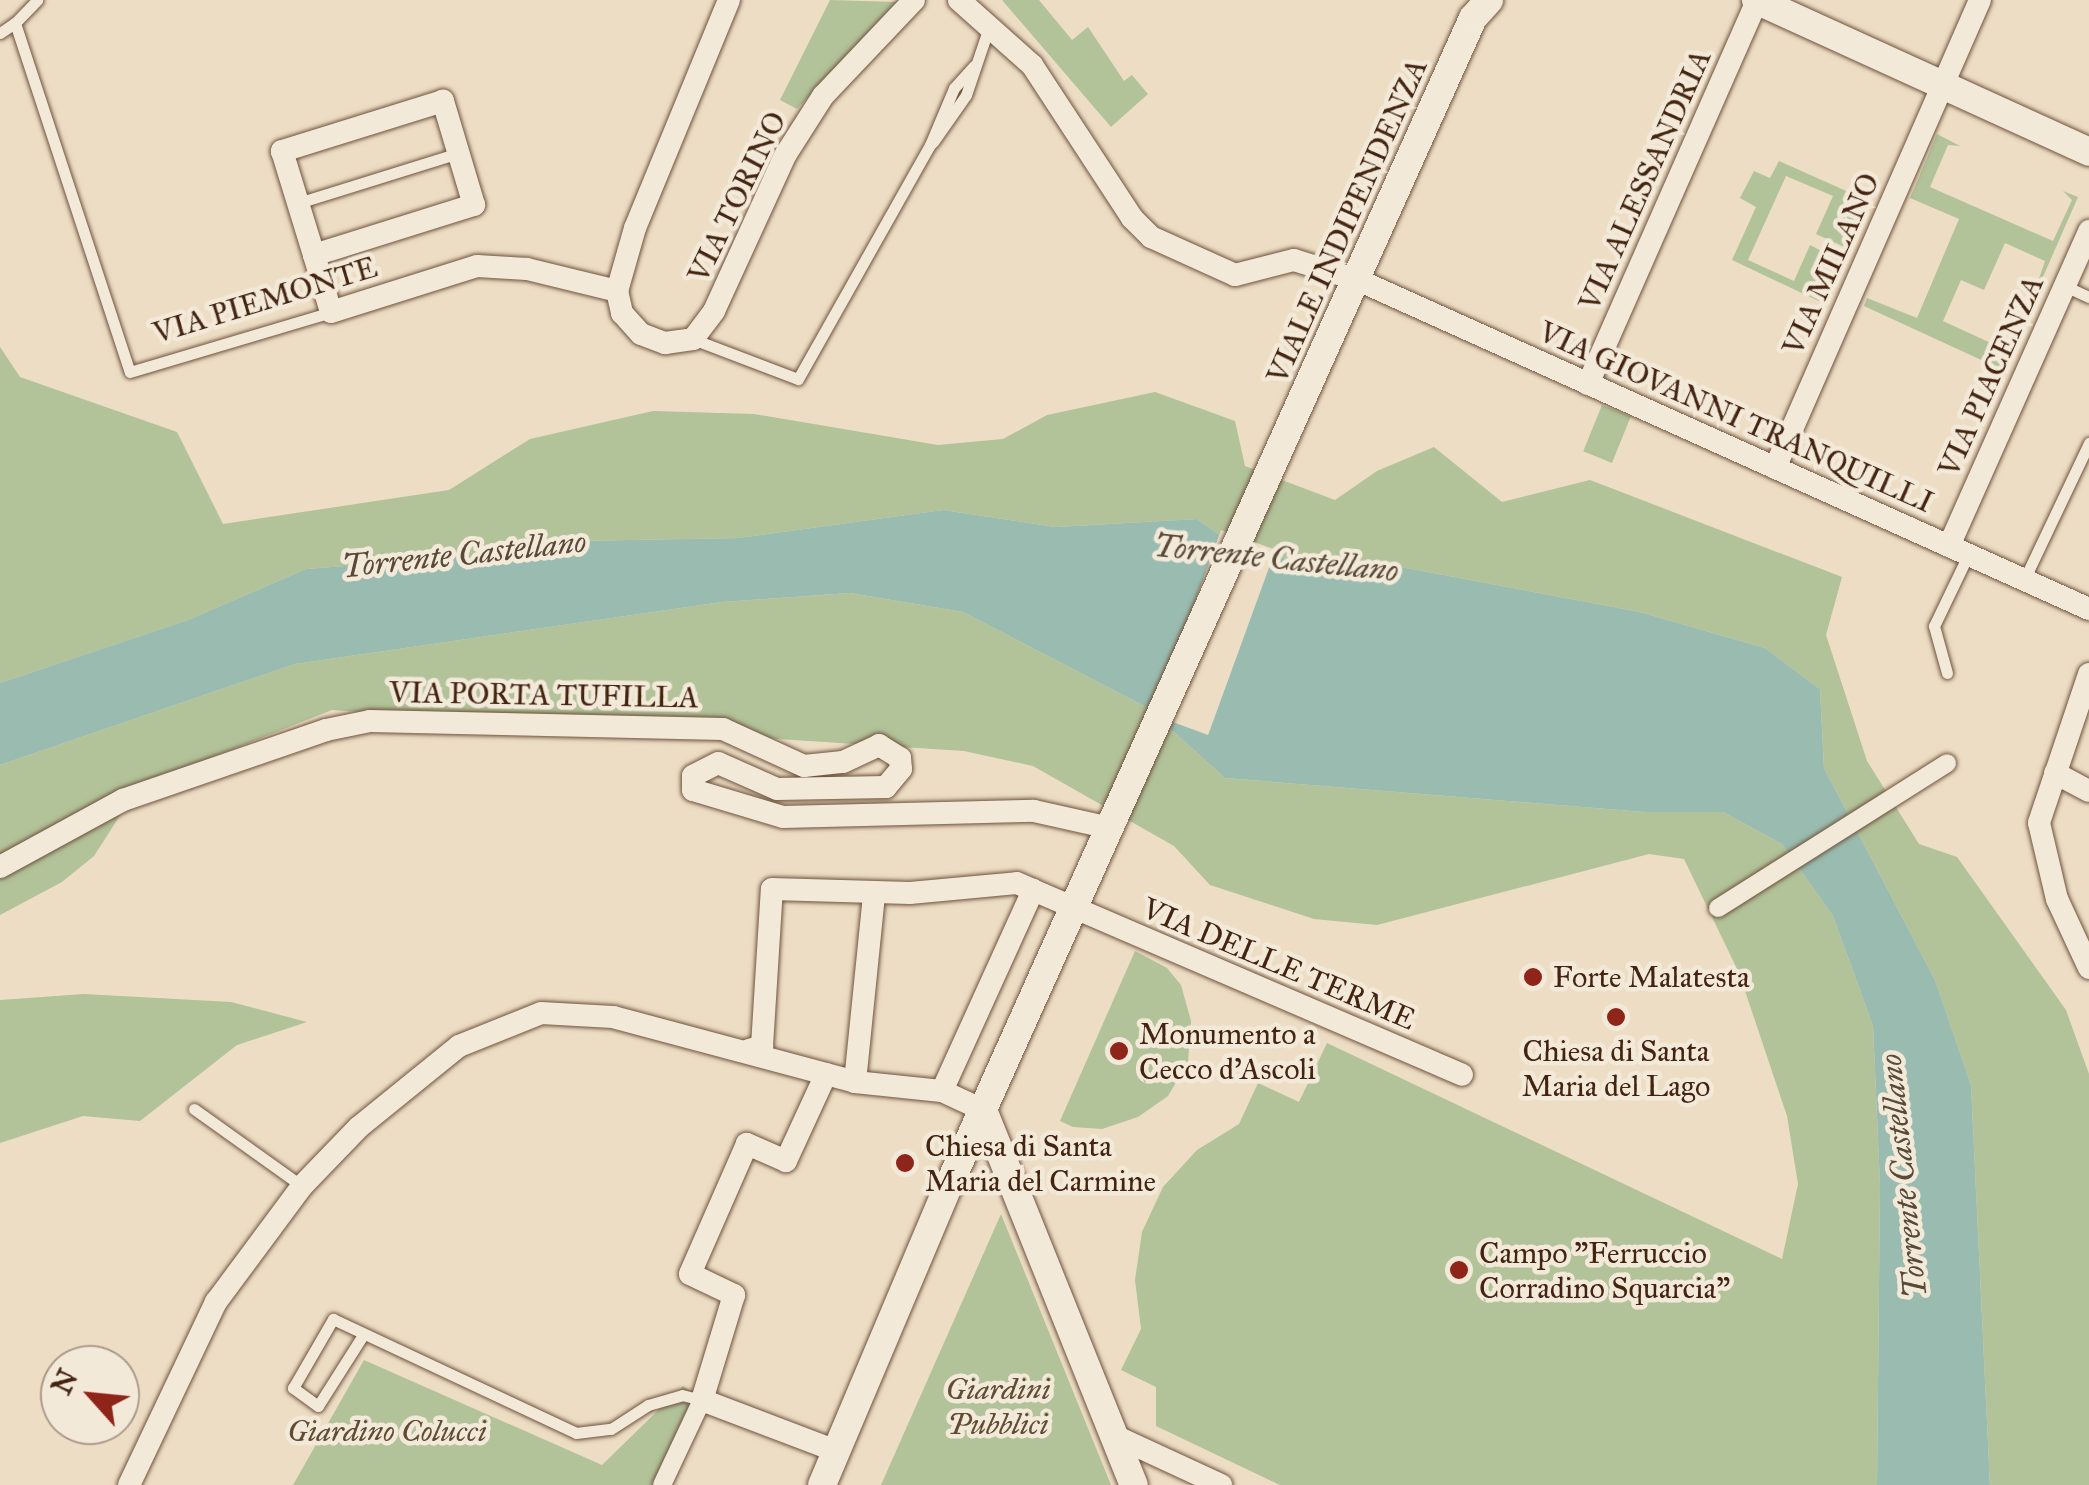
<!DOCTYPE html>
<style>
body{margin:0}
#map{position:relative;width:2089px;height:1485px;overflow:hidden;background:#edddc4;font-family:"IM FELL Great Primer",serif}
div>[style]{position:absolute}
.green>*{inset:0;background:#b2c299;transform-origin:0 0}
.water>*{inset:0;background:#9abcb0}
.pier>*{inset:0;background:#edddc4;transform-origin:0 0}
.roads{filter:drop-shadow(0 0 2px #6e523d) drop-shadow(0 0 2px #6e523d)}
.service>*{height:11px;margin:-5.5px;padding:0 5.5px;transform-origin:5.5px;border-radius:5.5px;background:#f3e9d9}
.pedestrian>*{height:18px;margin:-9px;padding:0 9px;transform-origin:9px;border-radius:9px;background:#f3e9d9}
.minor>*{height:22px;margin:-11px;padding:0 11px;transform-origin:11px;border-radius:11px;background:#f3e9d9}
.tertiary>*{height:28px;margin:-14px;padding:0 14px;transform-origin:14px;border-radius:14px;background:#f3e9d9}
.dots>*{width:28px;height:28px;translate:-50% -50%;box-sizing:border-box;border:5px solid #f3e9d9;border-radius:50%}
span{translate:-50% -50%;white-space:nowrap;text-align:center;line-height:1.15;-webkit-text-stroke:9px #f3e9d9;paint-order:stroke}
.street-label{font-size:30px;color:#432410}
.poi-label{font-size:30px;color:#432410}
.left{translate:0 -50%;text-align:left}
.park-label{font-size:30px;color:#5f4c32;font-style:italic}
.water-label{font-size:32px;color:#594a38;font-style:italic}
.north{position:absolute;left:40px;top:1345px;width:100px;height:100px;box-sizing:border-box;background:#f3e9d9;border:2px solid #ad9a89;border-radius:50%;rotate:297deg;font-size:28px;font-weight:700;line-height:40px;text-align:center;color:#432410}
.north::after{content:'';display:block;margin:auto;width:35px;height:45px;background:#8f2418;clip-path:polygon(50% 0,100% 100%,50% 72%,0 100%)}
</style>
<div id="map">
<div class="green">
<i style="clip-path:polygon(830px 0,896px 2px,797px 109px,780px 100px)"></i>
<i style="clip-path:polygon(1002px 0,1039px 0,1072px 40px,1088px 27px,1124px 81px,1132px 75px,1148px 94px,1111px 127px)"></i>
<i style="clip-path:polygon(1937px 134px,1960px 146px,1948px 145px,1930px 187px,2053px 241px,2072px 200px,2063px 191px,2078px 197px,2028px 311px,2045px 261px,2005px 243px,1984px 290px,1961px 280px,1943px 321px,2006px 350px,2019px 320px,2024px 322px,2003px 370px,1864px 306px,1867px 298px,1917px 318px,1959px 219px,1910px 198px)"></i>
<i style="clip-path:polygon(1779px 161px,1871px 202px,1849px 249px,1816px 234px,1833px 196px,1786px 176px,1748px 260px,1794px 281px,1810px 245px,1843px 262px,1825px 304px,1732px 260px,1756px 207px,1740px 198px,1754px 171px,1770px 178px)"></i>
<i style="clip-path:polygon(0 347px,20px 377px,177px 432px,223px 524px,449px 490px,530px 439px,653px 411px,754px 414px,938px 445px,1003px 439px,1047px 415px,1155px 392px,1235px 421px,1245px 466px,1335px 500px,1377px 471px,1434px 447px,1502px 502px,1590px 480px,1842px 577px,1826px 635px,1867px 761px,1919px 844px,1957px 857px,2066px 1010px,2089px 1074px,2089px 1485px,1990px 1485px,1971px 1085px,1935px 980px,1824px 768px,1820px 689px,1765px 648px,1640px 612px,1385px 564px,1292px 561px,1221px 536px,1197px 519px,1056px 527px,943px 510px,739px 538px,573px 541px,498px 554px,306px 569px,188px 620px,0 683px)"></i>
<i style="left:1602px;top:405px;width:31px;height:50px;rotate:22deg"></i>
<i style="clip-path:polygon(850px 593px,963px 612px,1146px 707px,1225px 778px,1644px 812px,1723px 812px,1782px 844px,1833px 916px,1873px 1026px,1880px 1185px,1877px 1485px,1280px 1485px,1156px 1426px,1156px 1387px,1121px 1370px,1141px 1329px,1135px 1280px,1142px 1232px,1163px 1187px,1197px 1150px,1239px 1124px,1258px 1083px,1299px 1102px,1327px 1043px,1782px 1259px,1798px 1184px,1787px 1116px,1739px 973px,1684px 859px,1649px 854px,1377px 925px,1314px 919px,1210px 885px,1174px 846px,1033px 766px,964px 751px,332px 710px,139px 786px,94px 856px,62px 882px,0 915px,0 765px,295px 664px,722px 602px)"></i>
<i style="clip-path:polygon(1135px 951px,1167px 968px,1181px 985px,1191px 1021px,1188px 1062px,1168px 1096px,1138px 1117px,1102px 1129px,1073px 1127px,1060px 1121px)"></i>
<i style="clip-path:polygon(84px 994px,231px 1002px,307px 1022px,237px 1045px,140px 1121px,83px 1116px,0 1143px,0 1000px)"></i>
<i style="clip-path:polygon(1001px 1214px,1111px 1485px,881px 1485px)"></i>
<i style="clip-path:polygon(364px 1360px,602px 1465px,683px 1386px,702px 1400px,662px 1485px,293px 1485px)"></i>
</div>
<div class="water">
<i style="clip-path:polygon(943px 510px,1056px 527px,1197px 519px,1221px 536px,1292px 561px,1385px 564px,1640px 612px,1765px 648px,1820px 689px,1824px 768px,1935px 980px,1971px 1085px,1990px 1485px,1877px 1485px,1880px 1185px,1873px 1026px,1833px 916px,1782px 844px,1723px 812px,1644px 812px,1225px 778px,1146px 707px,963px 612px,850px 593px,722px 602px,295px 664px,0 765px,0 683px,188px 620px,306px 569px,498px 554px,573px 541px,739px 538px)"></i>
</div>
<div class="pier">
<i style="left:1221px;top:530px;width:58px;height:197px;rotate:20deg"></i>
</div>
<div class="roads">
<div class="service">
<i style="left:15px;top:23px;width:32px;rotate:-46deg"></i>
<i style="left:0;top:33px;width:18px;rotate:-34deg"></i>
<i style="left:15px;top:23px;width:367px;rotate:71.8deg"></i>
<i style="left:130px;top:372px;width:210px;rotate:-16.6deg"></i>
<i style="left:933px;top:142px;width:57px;rotate:-54.9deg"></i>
<i style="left:966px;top:95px;width:72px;rotate:-71.3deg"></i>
<i style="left:298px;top:203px;width:169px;rotate:-17.3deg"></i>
<i style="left:2065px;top:286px;width:26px;rotate:25deg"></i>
<i style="left:693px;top:339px;width:112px;rotate:20.9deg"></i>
<i style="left:798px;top:379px;width:269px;rotate:-60.6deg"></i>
<i style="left:930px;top:145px;width:62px;rotate:-67.2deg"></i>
<i style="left:954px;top:88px;width:30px;rotate:-48deg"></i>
<i style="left:2024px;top:580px;width:152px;rotate:-64.6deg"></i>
<i style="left:1947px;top:673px;width:49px;rotate:-105.5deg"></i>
<i style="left:1934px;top:626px;width:79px;rotate:-64.4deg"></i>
<i style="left:194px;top:1109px;width:133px;rotate:35.5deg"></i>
<i style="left:363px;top:1335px;width:84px;rotate:122.4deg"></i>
<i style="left:318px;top:1406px;width:31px;rotate:-144deg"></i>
<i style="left:293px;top:1388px;width:80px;rotate:-59.9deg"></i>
<i style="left:333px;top:1319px;width:268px;rotate:25.1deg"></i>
<i style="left:576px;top:1433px;width:35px;rotate:-7deg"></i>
<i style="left:611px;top:1429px;width:44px;rotate:-33deg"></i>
<i style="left:648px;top:1405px;width:35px;rotate:-16deg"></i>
<i style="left:682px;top:1395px;width:21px;rotate:14deg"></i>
</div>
<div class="pedestrian">
<i style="left:1718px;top:908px;width:271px;rotate:-32.3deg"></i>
<i style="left:662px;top:1485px;width:94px;rotate:-64.8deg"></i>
</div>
<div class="minor">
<i style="left:729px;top:0;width:247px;rotate:112.4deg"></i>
<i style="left:635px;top:228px;width:66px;rotate:105.9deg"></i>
<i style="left:617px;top:291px;width:23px;rotate:77deg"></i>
<i style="left:622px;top:313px;width:28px;rotate:48deg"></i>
<i style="left:641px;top:334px;width:26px;rotate:21deg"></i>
<i style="left:665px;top:343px;width:28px;rotate:-8deg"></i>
<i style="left:693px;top:339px;width:35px;rotate:-53deg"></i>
<i style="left:714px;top:311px;width:173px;rotate:-65.4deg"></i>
<i style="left:786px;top:154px;width:69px;rotate:-57.5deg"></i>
<i style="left:823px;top:96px;width:132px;rotate:-46.5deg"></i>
<i style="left:959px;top:0;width:98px;rotate:41.7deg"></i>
<i style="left:1032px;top:65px;width:183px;rotate:56.8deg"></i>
<i style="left:1132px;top:218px;width:27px;rotate:45deg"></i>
<i style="left:1151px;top:237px;width:92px;rotate:24.3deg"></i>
<i style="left:1235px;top:275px;width:61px;rotate:-14.3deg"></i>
<i style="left:1294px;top:260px;width:67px;rotate:17.4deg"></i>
<i style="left:1358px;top:280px;width:802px;rotate:24.23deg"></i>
<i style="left:314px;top:255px;width:168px;rotate:-17.4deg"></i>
<i style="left:474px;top:205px;width:109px;rotate:-106.6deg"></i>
<i style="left:443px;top:101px;width:169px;rotate:162.7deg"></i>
<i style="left:282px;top:151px;width:109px;rotate:72.9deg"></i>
<i style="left:314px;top:255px;width:59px;rotate:73.4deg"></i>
<i style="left:331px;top:312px;width:153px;rotate:-17.5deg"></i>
<i style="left:477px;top:266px;width:50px;rotate:3.4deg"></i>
<i style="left:527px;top:269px;width:93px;rotate:13.7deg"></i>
<i style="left:1588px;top:384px;width:420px;rotate:-66.2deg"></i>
<i style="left:1775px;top:468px;width:511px;rotate:-66.34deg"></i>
<i style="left:1949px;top:546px;width:345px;rotate:-66deg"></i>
<i style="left:2089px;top:674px;width:157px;rotate:108.6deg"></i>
<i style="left:2039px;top:823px;width:78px;rotate:76.7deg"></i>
<i style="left:2057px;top:899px;width:76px;rotate:65.1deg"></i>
<i style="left:2055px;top:773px;width:38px;rotate:28deg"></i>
<i style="left:0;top:867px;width:140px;rotate:-28.6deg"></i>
<i style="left:123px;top:800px;width:215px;rotate:-19deg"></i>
<i style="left:326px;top:730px;width:45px;rotate:-11.6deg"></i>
<i style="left:370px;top:721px;width:353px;rotate:1.3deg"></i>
<i style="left:723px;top:729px;width:89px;rotate:24.6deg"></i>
<i style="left:804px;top:766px;width:39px;rotate:-6deg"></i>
<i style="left:843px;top:762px;width:40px;rotate:-25deg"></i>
<i style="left:879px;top:745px;width:25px;rotate:32deg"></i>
<i style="left:900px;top:758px;width:11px;rotate:85deg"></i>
<i style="left:901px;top:769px;width:23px;rotate:130deg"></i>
<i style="left:886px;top:787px;width:109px;rotate:178.9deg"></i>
<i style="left:777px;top:789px;width:64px;rotate:-156.2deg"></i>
<i style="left:718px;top:763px;width:28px;rotate:153deg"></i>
<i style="left:693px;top:776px;width:14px;rotate:90deg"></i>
<i style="left:693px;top:790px;width:94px;rotate:16.7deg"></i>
<i style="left:783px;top:817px;width:251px;rotate:-1.4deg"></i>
<i style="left:1034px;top:811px;width:78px;rotate:12.6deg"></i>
<i style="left:749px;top:1050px;width:14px;rotate:-17deg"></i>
<i style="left:762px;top:1046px;width:157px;rotate:-86.4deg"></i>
<i style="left:772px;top:889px;width:138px;rotate:1.7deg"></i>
<i style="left:910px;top:893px;width:107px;rotate:-5.3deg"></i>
<i style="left:1017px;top:883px;width:17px;rotate:24deg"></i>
<i style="left:826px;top:1074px;width:96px;rotate:114.7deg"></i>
<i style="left:786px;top:1161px;width:43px;rotate:-156.4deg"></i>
<i style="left:747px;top:1144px;width:142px;rotate:113.7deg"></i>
<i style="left:690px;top:1274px;width:49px;rotate:25.5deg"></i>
<i style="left:734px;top:1295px;width:110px;rotate:106.9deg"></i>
<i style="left:702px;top:1400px;width:143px;rotate:20.8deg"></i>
<i style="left:855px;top:1082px;width:189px;rotate:-84.2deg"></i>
<i style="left:942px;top:1091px;width:221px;rotate:-65.6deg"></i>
<i style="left:1033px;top:890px;width:467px;rotate:23.3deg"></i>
<i style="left:1115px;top:1436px;width:117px;rotate:24.8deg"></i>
<i style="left:129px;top:1485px;width:203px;rotate:-64.6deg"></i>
<i style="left:216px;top:1302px;width:144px;rotate:-53.4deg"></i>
<i style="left:302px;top:1186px;width:82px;rotate:-46deg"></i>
<i style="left:359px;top:1127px;width:129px;rotate:-39deg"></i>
<i style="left:459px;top:1046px;width:88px;rotate:-21.9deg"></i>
<i style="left:541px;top:1013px;width:72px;rotate:3.2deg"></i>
<i style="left:613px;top:1017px;width:251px;rotate:15deg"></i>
<i style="left:855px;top:1082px;width:87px;rotate:5.9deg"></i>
<i style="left:942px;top:1091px;width:45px;rotate:24.9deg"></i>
</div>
<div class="tertiary">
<i style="left:1756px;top:0;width:366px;rotate:24.5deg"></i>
<i style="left:983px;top:1110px;width:404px;rotate:68.1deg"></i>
<i style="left:822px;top:1485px;width:326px;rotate:-67.1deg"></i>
<i style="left:949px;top:1185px;width:1279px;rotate:-65.82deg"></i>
<i style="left:1473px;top:18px;width:24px;rotate:-48deg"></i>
</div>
</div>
<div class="dots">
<i style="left:1533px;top:977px;background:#8f2418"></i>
<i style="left:1616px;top:1017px;background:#8f2418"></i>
<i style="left:1119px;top:1051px;background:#8f2418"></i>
<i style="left:905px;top:1163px;background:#8f2418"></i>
<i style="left:1459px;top:1270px;background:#8f2418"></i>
</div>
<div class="street-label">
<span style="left:1645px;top:180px;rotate:-66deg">VIA ALESSANDRIA</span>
<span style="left:737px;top:197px;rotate:-64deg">VIA TORINO</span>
<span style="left:1347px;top:221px;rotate:-66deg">VIALE INDIPENDENZA</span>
<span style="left:1831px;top:264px;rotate:-66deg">VIA MILANO</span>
<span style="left:265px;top:300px;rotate:-17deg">VIA PIEMONTE</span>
<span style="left:1991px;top:376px;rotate:-66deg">VIA PIACENZA</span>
<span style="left:1736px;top:417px;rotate:24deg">VIA GIOVANNI TRANQUILLI</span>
<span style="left:544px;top:695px;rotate:1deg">VIA PORTA TUFILLA</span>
<span style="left:1279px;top:964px;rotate:23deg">VIA DELLE TERME</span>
</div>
<div class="poi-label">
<span class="left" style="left:1553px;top:977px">Forte Malatesta</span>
<span class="left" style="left:1139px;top:1051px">Monumento a<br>Cecco d'Ascoli</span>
<span style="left:1616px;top:1068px">Chiesa di Santa<br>Maria del Lago</span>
<span class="left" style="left:925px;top:1163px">Chiesa di Santa<br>Maria del Carmine</span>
<span class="left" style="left:1479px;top:1270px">Campo "Ferruccio<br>Corradino Squarcia"</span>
</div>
<div class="park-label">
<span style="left:998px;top:1406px">Giardini<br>Pubblici</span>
<span style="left:387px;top:1431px">Giardino Colucci</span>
</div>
<div class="water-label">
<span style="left:464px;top:555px;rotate:-6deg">Torrente Castellano</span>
<span style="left:1276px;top:559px;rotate:6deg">Torrente Castellano</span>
<span style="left:1904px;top:1176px;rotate:-96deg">Torrente Castellano</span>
</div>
<div class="north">N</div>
</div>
